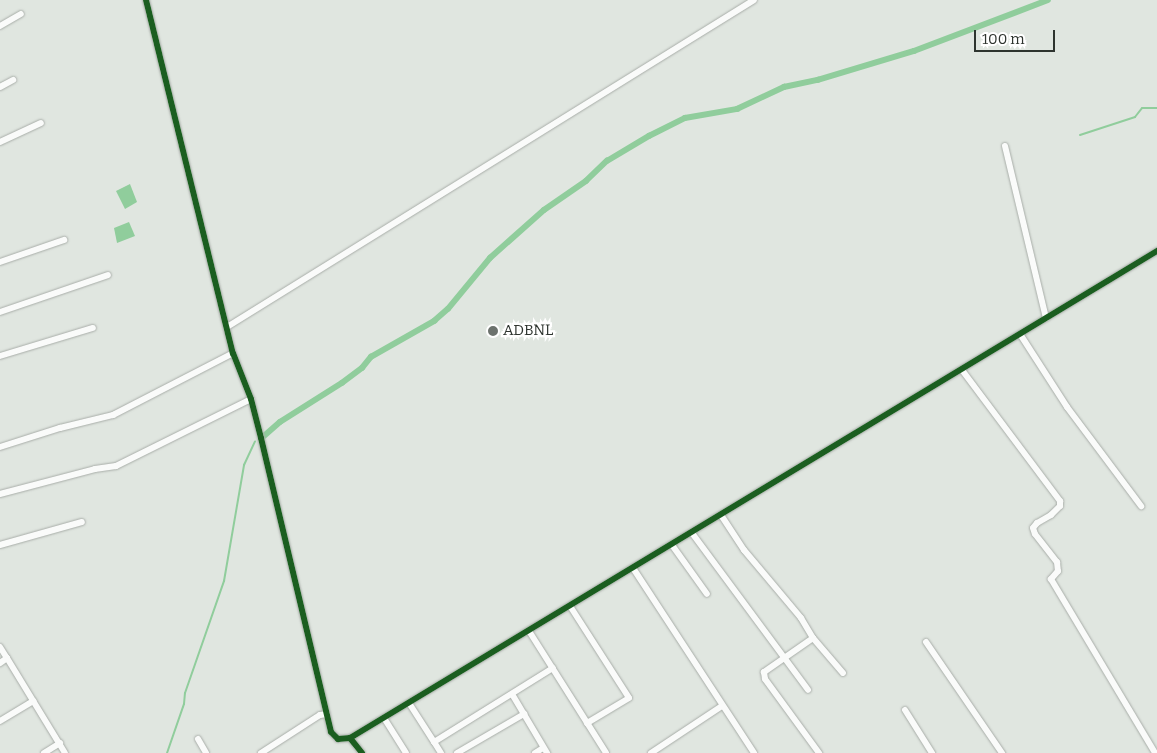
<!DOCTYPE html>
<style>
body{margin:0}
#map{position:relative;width:1157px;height:753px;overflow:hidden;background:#e0e6e0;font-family:Bitter,serif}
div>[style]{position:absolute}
.water>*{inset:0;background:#90cd9c}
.stream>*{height:2px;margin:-1px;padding:0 1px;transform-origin:1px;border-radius:1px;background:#90cd9c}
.canal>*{height:5.5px;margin:-2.75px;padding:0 2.75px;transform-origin:2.75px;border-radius:2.75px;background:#90cd9c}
.roads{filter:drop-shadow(0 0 1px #a8ada8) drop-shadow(0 0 1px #a8ada8)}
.minor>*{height:6px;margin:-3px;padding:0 3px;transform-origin:3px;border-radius:3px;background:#fafbfa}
.cycleway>*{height:6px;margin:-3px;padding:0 3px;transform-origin:3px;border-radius:3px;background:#1b5e20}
.dots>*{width:14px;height:14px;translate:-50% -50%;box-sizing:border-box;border:2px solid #fff;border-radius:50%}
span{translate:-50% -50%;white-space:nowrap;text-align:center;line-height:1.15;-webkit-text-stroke:4.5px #fff;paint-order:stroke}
.poi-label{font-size:15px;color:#2e342f}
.left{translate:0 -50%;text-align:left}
.scale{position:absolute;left:974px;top:30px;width:81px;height:22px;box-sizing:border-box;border:2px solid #2e342f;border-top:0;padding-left:6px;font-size:15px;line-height:18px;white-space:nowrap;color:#2e342f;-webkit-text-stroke:4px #fff;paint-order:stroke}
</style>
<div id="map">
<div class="water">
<i style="clip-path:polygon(130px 184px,137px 202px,125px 209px,116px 191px)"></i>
<i style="clip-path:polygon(129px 222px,135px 236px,117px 243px,114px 228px)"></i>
</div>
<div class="stream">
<i style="left:1080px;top:135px;width:58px;rotate:-18.1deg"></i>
<i style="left:1135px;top:117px;width:11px;rotate:-52deg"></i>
<i style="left:1142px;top:108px;width:15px"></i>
<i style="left:167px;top:753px;width:52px;rotate:-70.9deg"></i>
<i style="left:184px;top:704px;width:11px;rotate:-85deg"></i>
<i style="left:185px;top:693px;width:119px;rotate:-70.8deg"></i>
<i style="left:224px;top:581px;width:118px;rotate:-80.2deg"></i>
<i style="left:244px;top:465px;width:26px;rotate:-65deg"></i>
</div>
<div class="canal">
<i style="left:264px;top:436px;width:21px;rotate:-41deg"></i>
<i style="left:280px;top:422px;width:73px;rotate:-32.2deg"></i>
<i style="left:342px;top:383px;width:25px;rotate:-37deg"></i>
<i style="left:362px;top:368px;width:14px;rotate:-51deg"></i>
<i style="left:371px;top:357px;width:73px;rotate:-29.7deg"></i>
<i style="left:434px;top:321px;width:18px;rotate:-41deg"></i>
<i style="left:448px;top:309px;width:66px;rotate:-50.5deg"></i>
<i style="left:490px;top:258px;width:72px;rotate:-41.6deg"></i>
<i style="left:544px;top:210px;width:51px;rotate:-34.6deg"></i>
<i style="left:586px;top:181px;width:29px;rotate:-44deg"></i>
<i style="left:607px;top:161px;width:49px;rotate:-30.8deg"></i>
<i style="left:649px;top:136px;width:40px;rotate:-26.6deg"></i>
<i style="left:685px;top:118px;width:53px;rotate:-9.8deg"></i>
<i style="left:737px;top:109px;width:52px;rotate:-25.1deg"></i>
<i style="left:784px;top:87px;width:35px;rotate:-12deg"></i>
<i style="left:818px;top:80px;width:100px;rotate:-16.8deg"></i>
<i style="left:914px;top:51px;width:143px;rotate:-20.8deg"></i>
</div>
<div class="roads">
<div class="minor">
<i style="left:146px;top:0;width:364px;rotate:76.2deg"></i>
<i style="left:233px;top:353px;width:49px;rotate:68.6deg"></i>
<i style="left:251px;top:399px;width:40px;rotate:75.6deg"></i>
<i style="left:261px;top:438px;width:302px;rotate:76.6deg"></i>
<i style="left:331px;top:732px;width:10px;rotate:45deg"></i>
<i style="left:338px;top:739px;width:12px;rotate:-5deg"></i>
<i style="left:350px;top:738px;width:19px;rotate:51deg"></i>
<i style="left:0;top:26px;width:24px;rotate:-30deg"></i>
<i style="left:0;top:87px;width:15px;rotate:-28deg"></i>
<i style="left:0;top:142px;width:45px;rotate:-24.9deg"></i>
<i style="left:1005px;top:146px;width:177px;rotate:76.6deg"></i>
<i style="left:0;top:262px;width:68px;rotate:-19deg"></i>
<i style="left:0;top:312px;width:114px;rotate:-18.9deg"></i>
<i style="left:227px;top:327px;width:620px;rotate:-31.82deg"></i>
<i style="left:1020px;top:334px;width:87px;rotate:57.2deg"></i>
<i style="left:1067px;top:407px;width:124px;rotate:53.2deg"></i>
<i style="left:0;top:356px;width:97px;rotate:-16.8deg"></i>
<i style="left:962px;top:370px;width:164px;rotate:53.2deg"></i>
<i style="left:1060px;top:501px;width:5px;rotate:90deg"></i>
<i style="left:1060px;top:506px;width:13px;rotate:135deg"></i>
<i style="left:1051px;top:515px;width:16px;rotate:150deg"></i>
<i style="left:1037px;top:523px;width:6px;rotate:129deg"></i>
<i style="left:1033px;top:528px;width:6px;rotate:72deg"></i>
<i style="left:1035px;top:534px;width:36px;rotate:52deg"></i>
<i style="left:1057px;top:562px;width:9px;rotate:84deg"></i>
<i style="left:1058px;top:571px;width:11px;rotate:131deg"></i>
<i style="left:1051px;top:579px;width:203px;rotate:59.1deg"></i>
<i style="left:0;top:447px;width:63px;rotate:-17.6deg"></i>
<i style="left:60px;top:428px;width:55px;rotate:-13.8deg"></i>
<i style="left:113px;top:415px;width:135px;rotate:-27.3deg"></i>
<i style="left:0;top:494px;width:98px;rotate:-14.7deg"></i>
<i style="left:95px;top:469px;width:21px;rotate:-8deg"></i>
<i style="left:116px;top:466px;width:151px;rotate:-26.4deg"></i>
<i style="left:721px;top:515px;width:42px;rotate:56.7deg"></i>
<i style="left:744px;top:550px;width:89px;rotate:50deg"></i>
<i style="left:801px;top:618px;width:23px;rotate:59deg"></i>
<i style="left:813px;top:638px;width:46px;rotate:49.4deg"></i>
<i style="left:692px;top:533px;width:195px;rotate:53.5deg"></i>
<i style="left:0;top:545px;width:85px;rotate:-15.7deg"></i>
<i style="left:672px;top:545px;width:60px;rotate:54.5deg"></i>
<i style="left:633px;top:568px;width:221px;rotate:56.8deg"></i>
<i style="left:570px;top:606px;width:109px;rotate:57.3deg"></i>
<i style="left:629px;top:698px;width:49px;rotate:149.2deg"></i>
<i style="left:529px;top:631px;width:144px;rotate:57.7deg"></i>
<i style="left:813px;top:638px;width:60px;rotate:145.2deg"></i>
<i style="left:764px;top:672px;width:7px;rotate:82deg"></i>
<i style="left:765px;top:679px;width:92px;rotate:53.9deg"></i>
<i style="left:926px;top:642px;width:135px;rotate:55.6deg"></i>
<i style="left:0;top:647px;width:13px;rotate:58deg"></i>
<i style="left:7px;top:658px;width:9px;rotate:144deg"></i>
<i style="left:7px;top:658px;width:111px;rotate:58.6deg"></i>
<i style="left:512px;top:694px;width:69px;rotate:59.3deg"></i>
<i style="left:409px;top:703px;width:46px;rotate:57.3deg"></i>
<i style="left:905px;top:710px;width:51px;rotate:57.9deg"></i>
<i style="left:384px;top:718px;width:41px;rotate:57.8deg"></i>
<i style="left:0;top:721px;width:39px;rotate:-31deg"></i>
<i style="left:350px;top:738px;width:943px;rotate:-31.11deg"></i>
<i style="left:198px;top:739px;width:16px;rotate:60deg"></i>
<i style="left:44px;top:753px;width:19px;rotate:-32deg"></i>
<i style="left:261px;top:753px;width:70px;rotate:-32.8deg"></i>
<i style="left:320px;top:715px;width:7px;rotate:-8deg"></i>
<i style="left:441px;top:753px;width:13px;rotate:-122deg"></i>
<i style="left:434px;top:742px;width:140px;rotate:-31.9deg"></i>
<i style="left:457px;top:753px;width:78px;rotate:-30.2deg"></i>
<i style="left:535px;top:753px;width:9px;rotate:-32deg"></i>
<i style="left:651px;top:753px;width:85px;rotate:-33.5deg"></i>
</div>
</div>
<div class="cycleway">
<i style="left:146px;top:0;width:364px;rotate:76.2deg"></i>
<i style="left:233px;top:353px;width:49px;rotate:68.6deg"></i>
<i style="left:251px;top:399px;width:40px;rotate:75.6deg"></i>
<i style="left:261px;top:438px;width:302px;rotate:76.6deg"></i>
<i style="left:331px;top:732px;width:10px;rotate:45deg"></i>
<i style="left:338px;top:739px;width:12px;rotate:-5deg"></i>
<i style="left:350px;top:738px;width:19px;rotate:51deg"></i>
<i style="left:350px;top:738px;width:943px;rotate:-31.11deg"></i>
</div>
<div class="dots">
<i style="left:493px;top:331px;background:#6c726d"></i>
</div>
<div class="poi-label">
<span class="left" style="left:503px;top:331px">ADBNL</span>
</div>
<div class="scale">100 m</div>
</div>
